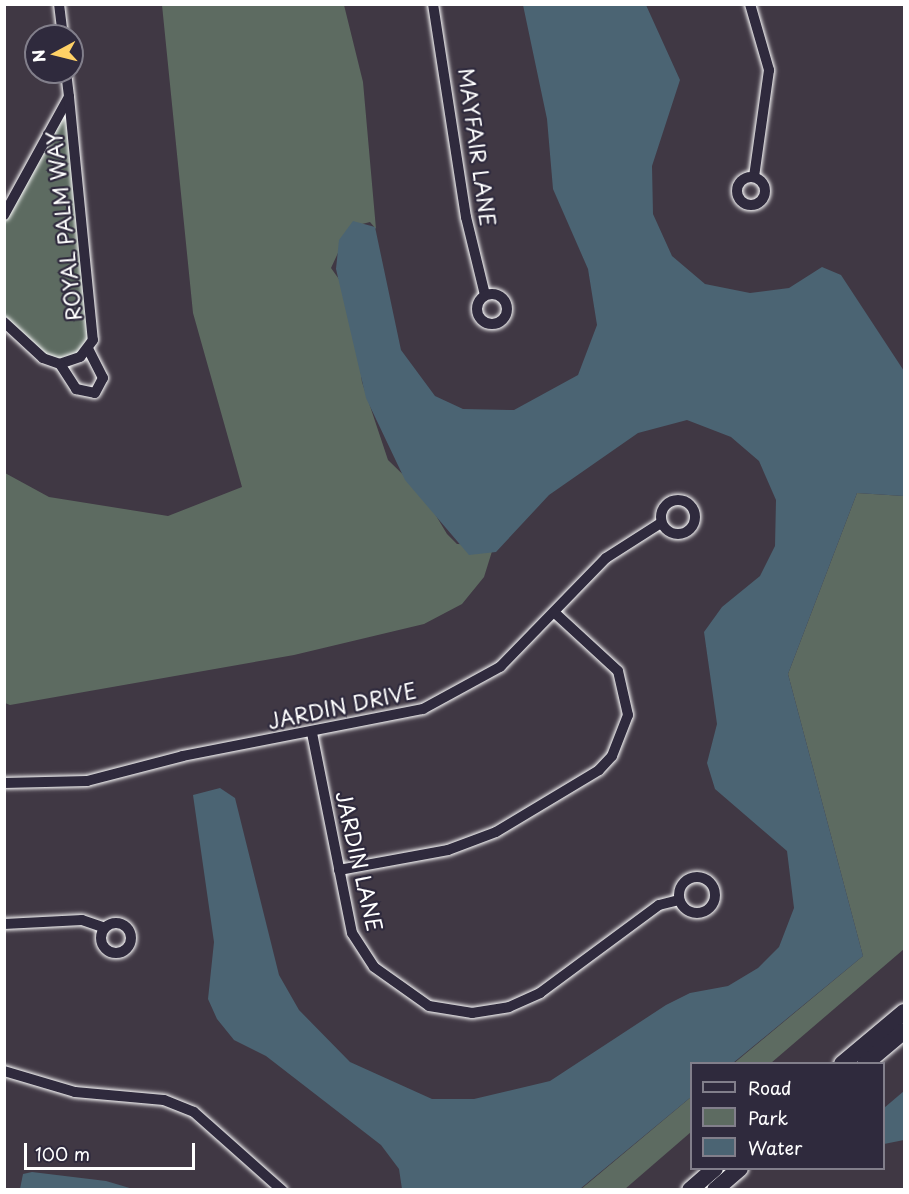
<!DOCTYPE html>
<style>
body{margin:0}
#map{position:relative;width:909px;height:1194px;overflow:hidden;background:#403844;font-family:"Playpen Sans",sans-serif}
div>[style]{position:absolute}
.green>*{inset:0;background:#5d6b61}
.water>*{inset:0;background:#4b6473}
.roads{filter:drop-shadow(0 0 2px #fff) drop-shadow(0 0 2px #fff)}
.street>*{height:10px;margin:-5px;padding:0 5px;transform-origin:5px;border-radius:5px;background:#2f2a3d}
.street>.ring{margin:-5px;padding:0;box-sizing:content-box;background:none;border:10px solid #2f2a3d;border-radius:50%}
.secondary>*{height:16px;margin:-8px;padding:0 8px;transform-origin:8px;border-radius:8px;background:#2f2a3d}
span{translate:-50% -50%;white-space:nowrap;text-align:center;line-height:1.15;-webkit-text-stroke:4.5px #2f2a3d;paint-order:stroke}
.street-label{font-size:21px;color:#fff}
.frame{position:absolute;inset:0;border:6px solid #fff;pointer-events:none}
.legend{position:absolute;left:690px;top:1062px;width:195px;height:108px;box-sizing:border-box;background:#2f2a3d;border:2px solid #827f8b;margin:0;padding:8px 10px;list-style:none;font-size:18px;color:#fff}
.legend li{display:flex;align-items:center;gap:12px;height:30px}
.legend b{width:30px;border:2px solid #827f8b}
.north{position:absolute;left:24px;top:24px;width:60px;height:60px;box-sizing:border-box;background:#2f2a3d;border:2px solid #827f8b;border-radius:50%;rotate:263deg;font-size:16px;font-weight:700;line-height:24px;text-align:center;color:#fff}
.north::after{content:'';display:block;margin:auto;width:21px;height:27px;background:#ffd166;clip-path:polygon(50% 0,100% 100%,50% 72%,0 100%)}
.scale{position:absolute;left:24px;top:1143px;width:171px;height:27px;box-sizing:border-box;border:3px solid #fff;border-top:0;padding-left:8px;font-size:18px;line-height:21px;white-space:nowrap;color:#fff;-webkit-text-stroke:4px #2f2a3d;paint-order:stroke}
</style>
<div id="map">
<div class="green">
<i style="clip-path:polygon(162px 5px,344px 5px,363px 82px,376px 229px,370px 222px,350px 227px,331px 268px,351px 296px,362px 382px,388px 460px,423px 494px,447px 534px,457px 544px,494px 545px,484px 577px,462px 604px,424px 624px,294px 655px,10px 705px,5px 703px,5px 473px,49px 497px,168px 516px,242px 487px,193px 313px)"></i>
<i style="clip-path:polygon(69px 97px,89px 350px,60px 364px,43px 358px,5px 322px,4px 215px)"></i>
<i style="clip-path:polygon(857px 493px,904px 496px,904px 949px,771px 1063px,733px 1064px,863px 956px,788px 674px)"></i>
<i style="clip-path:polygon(691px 1097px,691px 1132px,625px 1189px,580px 1190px)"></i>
</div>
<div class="water">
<i style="clip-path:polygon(523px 5px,646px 5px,680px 80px,652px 166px,653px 214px,672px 256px,705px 284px,750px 293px,789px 288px,822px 267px,841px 275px,904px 371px,904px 496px,857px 493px,788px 674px,863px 956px,733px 1063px,692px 1064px,691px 1097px,580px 1189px,402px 1189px,399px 1169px,381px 1145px,266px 1056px,234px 1040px,217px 1019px,208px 999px,214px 942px,193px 795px,220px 788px,235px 798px,279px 975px,299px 1010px,350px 1062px,432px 1099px,474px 1099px,550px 1081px,666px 1005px,690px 993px,728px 986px,758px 968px,779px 947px,794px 908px,787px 851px,715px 789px,707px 763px,717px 724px,704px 632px,722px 607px,760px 576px,775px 546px,776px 500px,759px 461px,731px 437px,687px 420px,638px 433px,549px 495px,496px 552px,469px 555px,405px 480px,366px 398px,336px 269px,339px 240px,353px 221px,375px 227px,401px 350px,435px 396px,463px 409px,514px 410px,578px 375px,597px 325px,588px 269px,553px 189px,547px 119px)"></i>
<i style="clip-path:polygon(904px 1091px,904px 1140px,884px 1144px,884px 1108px)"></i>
<i style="clip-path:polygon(32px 1172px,106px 1181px,133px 1189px,20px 1189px,23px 1174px)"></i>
</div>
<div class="roads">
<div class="street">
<i style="left:59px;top:4px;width:32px;rotate:83deg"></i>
<i style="left:433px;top:4px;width:216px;rotate:81.2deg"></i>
<i style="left:466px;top:217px;width:80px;rotate:76.3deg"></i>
<i style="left:750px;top:4px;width:69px;rotate:73.9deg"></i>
<i style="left:769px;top:70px;width:108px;rotate:98deg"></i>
<i style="left:66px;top:72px;width:25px;rotate:83deg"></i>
<i class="ring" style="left:737px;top:177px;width:18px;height:18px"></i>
<i style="left:4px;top:215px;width:135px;rotate:-61.2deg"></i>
<i style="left:69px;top:97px;width:244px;rotate:84.4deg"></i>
<i style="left:93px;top:340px;width:21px;rotate:127deg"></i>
<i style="left:80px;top:357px;width:21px;rotate:161deg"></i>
<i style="left:60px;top:364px;width:18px;rotate:-161deg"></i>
<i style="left:43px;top:358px;width:53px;rotate:-137.3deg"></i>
<i class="ring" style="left:477px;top:294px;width:20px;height:20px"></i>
<i style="left:60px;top:364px;width:30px;rotate:57deg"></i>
<i style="left:76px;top:389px;width:19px;rotate:12deg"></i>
<i style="left:95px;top:393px;width:17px;rotate:-62deg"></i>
<i style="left:103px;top:378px;width:31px;rotate:-117deg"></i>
<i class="ring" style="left:661px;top:500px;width:24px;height:24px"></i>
<i style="left:312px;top:733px;width:204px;rotate:78.7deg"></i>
<i style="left:352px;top:933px;width:40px;rotate:57.1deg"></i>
<i style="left:374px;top:967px;width:67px;rotate:35.3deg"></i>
<i style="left:429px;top:1006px;width:44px;rotate:9.2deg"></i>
<i style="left:472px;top:1013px;width:37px;rotate:-9deg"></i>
<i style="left:509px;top:1007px;width:34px;rotate:-24deg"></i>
<i style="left:540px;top:993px;width:148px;rotate:-36.5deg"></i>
<i style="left:659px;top:905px;width:21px;rotate:-14deg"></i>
<i style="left:4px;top:783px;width:83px;rotate:-1.4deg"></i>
<i style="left:87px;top:781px;width:99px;rotate:-14.6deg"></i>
<i style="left:183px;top:756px;width:245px;rotate:-11.1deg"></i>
<i style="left:423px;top:709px;width:88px;rotate:-28.6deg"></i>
<i style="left:500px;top:667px;width:152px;rotate:-45.8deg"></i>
<i style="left:606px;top:558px;width:65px;rotate:-32.5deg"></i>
<i style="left:339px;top:870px;width:111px;rotate:-10.4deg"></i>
<i style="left:448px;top:850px;width:51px;rotate:-20.6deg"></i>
<i style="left:496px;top:832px;width:120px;rotate:-31deg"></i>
<i style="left:599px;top:770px;width:19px;rotate:-47deg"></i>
<i style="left:612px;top:756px;width:44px;rotate:-68.7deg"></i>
<i style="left:628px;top:715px;width:45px;rotate:-102.8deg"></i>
<i style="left:618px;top:671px;width:86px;rotate:-137.4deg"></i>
<i class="ring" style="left:679px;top:877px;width:26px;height:26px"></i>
<i class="ring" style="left:101px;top:923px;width:20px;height:20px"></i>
<i style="left:4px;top:924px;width:78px;rotate:-2.9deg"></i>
<i style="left:82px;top:920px;width:24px;rotate:19deg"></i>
<i style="left:4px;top:1071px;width:74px;rotate:16.5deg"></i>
<i style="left:75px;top:1092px;width:89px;rotate:5.1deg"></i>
<i style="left:164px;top:1100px;width:32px;rotate:22deg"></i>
<i style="left:194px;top:1112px;width:118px;rotate:41.6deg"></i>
</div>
<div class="secondary">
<i style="left:842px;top:1064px;width:81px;rotate:-40deg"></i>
<i style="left:865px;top:1064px;width:51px;rotate:-40.2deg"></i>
<i style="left:690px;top:1190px;width:33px;rotate:-41deg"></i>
<i style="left:715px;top:1190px;width:33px;rotate:-41deg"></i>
</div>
</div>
<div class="street-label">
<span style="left:478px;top:147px;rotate:82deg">MAYFAIR LANE</span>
<span style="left:63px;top:226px;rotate:-96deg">ROYAL PALM WAY</span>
<span style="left:342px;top:705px;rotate:-12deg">JARDIN DRIVE</span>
<span style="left:360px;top:861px;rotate:77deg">JARDIN LANE</span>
</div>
<div class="frame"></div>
<ul class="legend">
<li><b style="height:8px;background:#2f2a3d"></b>Road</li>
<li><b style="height:16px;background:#5d6b61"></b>Park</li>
<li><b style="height:16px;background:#4b6473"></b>Water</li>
</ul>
<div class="north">N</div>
<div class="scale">100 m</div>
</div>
